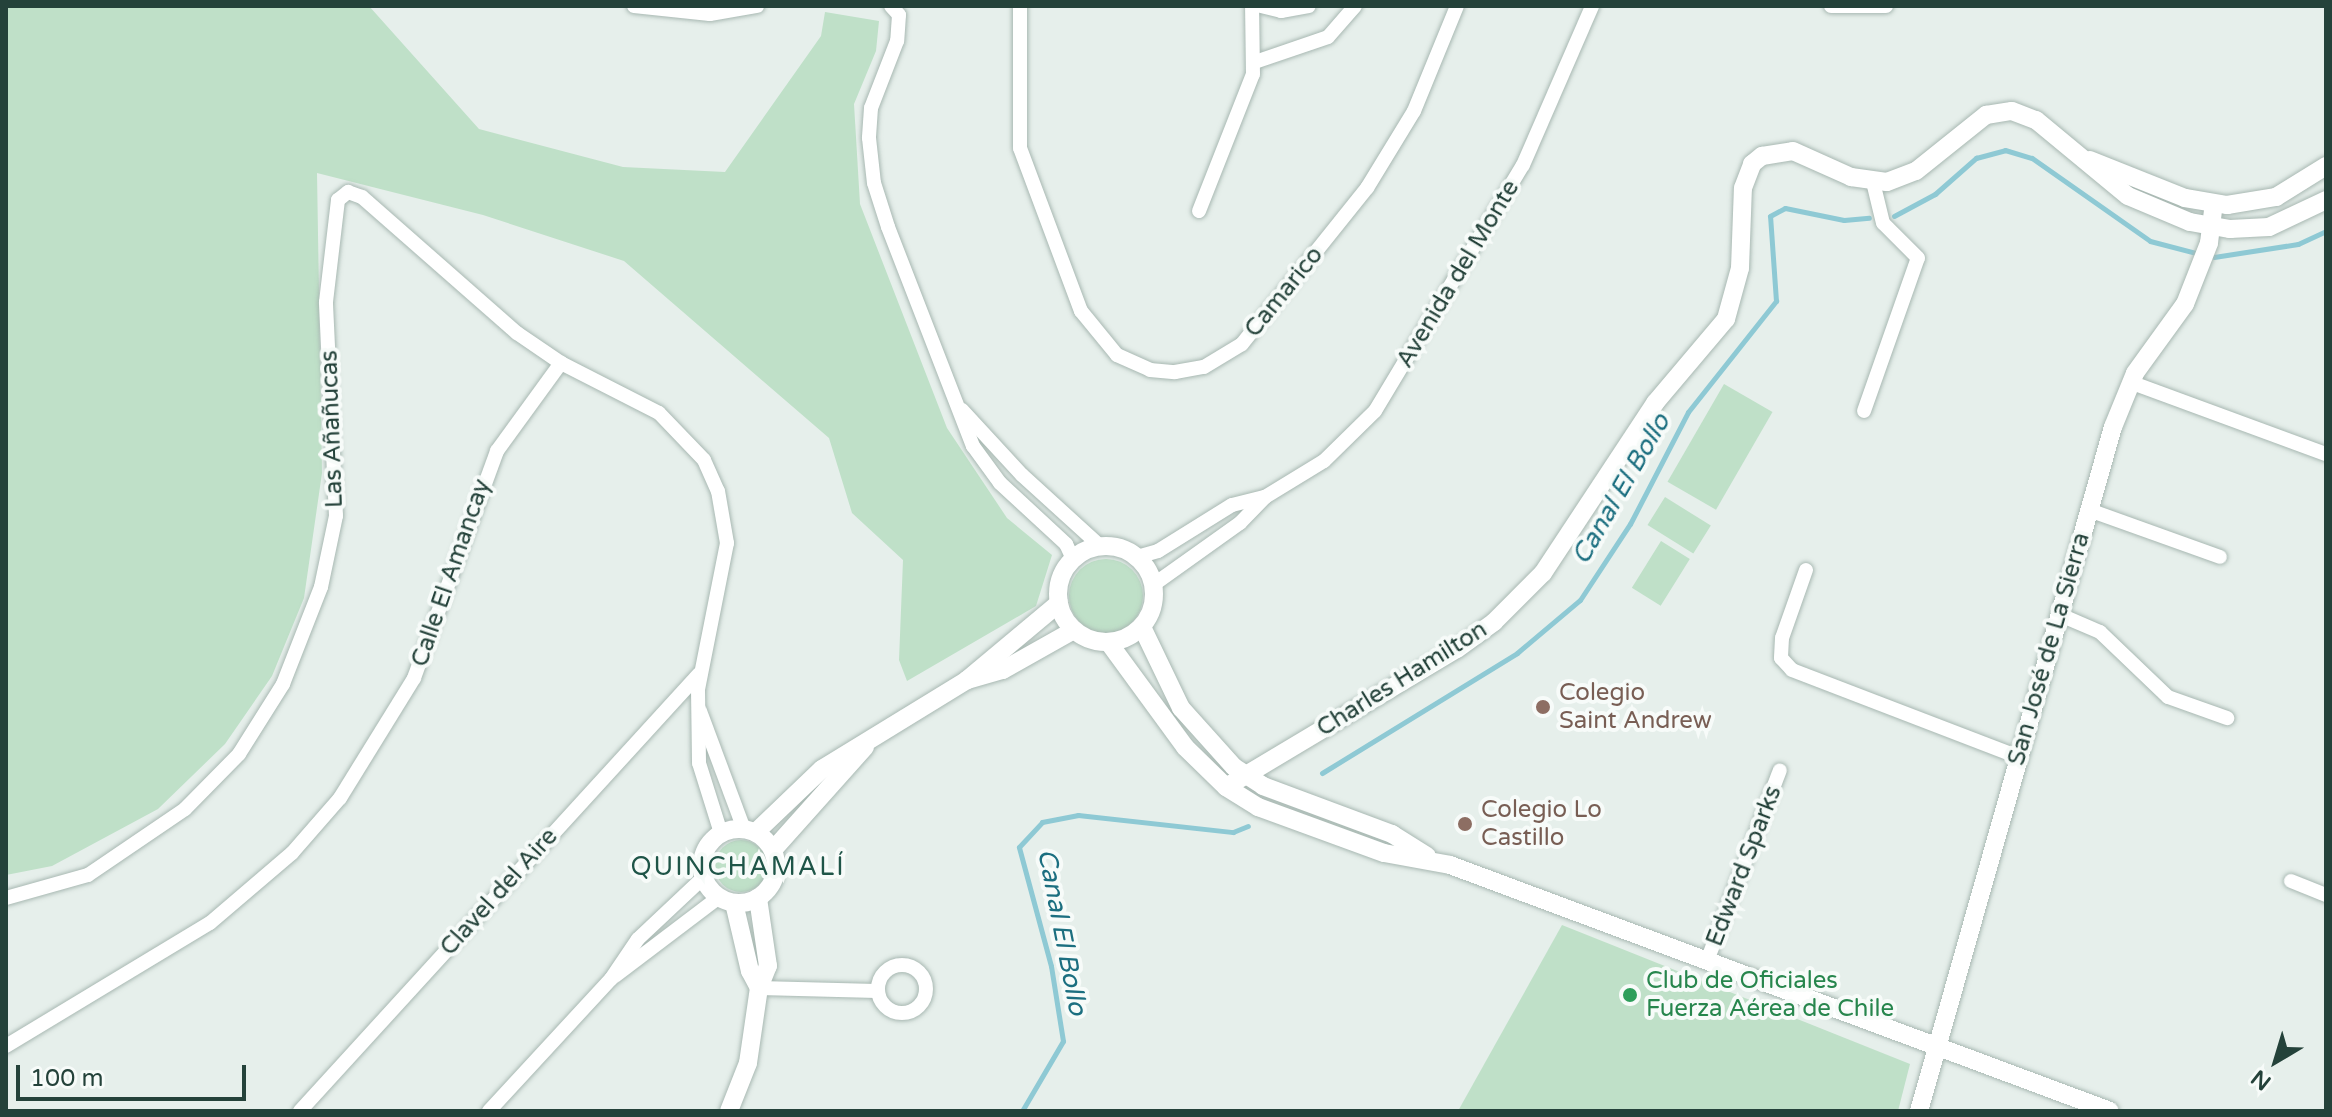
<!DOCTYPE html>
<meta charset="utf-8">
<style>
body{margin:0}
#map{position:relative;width:2332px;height:1117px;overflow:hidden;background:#e6efeb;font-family:"Varela Round",sans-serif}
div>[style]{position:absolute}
.green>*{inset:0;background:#bfe0c8;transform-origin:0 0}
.round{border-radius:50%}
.stream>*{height:5px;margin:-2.5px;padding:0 2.5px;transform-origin:2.5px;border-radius:2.5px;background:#8ec9d4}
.roads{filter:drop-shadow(0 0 2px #a8b8b2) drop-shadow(0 0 2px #a8b8b2)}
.street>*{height:14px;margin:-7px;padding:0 7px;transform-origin:7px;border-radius:7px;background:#fff}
.street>.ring{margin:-7px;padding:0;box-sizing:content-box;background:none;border:14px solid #fff;border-radius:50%}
.secondary>*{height:18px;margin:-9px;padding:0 9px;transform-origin:9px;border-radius:9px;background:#fff}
.secondary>.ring{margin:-9px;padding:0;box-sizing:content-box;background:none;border:18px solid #fff;border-radius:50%}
.dots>*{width:22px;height:22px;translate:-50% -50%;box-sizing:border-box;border:4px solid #f7fbf9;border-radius:50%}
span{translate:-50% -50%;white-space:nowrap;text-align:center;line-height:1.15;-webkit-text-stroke:8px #f7fbf9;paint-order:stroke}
.street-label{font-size:24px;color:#24423a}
.education-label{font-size:24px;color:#785e54}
.left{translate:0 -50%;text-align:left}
.leisure-label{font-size:24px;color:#27864d}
.water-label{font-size:26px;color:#1c6f80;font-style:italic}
.neighbourhood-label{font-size:26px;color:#1f5548;letter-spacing:2px}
.frame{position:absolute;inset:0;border:8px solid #24423a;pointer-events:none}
.north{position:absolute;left:2236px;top:1021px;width:80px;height:80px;-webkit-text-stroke:6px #f7fbf9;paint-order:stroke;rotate:218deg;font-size:22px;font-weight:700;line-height:32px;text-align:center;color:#24423a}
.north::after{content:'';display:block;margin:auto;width:28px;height:36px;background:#24423a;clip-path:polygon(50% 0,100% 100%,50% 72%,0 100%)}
.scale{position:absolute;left:16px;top:1065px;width:230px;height:36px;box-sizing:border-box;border:4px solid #24423a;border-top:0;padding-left:10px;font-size:24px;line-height:28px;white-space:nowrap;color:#24423a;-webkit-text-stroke:6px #f7fbf9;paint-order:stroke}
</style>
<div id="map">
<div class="green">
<i style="clip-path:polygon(6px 6px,369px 6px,479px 129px,623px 167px,725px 172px,821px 36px,825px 12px,879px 21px,876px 51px,854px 104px,860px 204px,947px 428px,1007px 518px,1052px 555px,1036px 606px,907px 681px,899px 660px,903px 560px,852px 513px,829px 438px,624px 261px,483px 215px,317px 173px,322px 473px,304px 598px,272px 676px,225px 744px,158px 809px,52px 866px,6px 875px)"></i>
<i style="left:1724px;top:384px;width:56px;height:113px;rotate:30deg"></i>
<i style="left:1665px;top:497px;width:54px;height:33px;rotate:32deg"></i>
<i style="left:1661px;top:541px;width:34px;height:55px;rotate:32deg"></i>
<i class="round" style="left:1069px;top:559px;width:74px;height:74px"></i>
<i class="round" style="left:715px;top:840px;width:52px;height:52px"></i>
<i style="clip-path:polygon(1562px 925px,1910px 1064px,1898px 1111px,1458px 1111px)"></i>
</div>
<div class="stream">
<i style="left:1894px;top:216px;width:47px;rotate:-28.2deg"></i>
<i style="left:1935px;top:194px;width:55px;rotate:-41.3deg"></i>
<i style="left:1976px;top:158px;width:30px;rotate:-15deg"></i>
<i style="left:2005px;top:150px;width:28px;rotate:17deg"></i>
<i style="left:2032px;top:158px;width:144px;rotate:35.1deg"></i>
<i style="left:2150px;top:241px;width:48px;rotate:14.6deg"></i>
<i style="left:2214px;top:257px;width:85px;rotate:-8.8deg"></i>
<i style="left:2298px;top:244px;width:31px;rotate:-25deg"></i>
<i style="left:1322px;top:773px;width:229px;rotate:-31.6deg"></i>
<i style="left:1517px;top:653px;width:82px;rotate:-40.1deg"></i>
<i style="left:1580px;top:600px;width:91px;rotate:-56.7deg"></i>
<i style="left:1630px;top:524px;width:126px;rotate:-62.6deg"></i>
<i style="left:1688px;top:412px;width:142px;rotate:-51.6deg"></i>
<i style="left:1776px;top:301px;width:85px;rotate:-94deg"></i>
<i style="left:1770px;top:216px;width:17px;rotate:-28deg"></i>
<i style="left:1785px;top:208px;width:60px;rotate:11.5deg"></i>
<i style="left:1844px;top:220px;width:25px;rotate:-5deg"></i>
<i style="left:1022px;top:1111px;width:81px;rotate:-59.6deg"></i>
<i style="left:1063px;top:1041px;width:76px;rotate:-99.1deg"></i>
<i style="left:1051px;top:966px;width:123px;rotate:-105.1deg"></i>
<i style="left:1019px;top:847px;width:34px;rotate:-47deg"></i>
<i style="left:1042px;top:822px;width:37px;rotate:-11deg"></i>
<i style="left:1078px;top:815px;width:156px;rotate:6.3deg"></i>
<i style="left:1233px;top:832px;width:16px;rotate:-22deg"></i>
</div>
<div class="roads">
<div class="street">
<i style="left:634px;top:6px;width:76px;rotate:6deg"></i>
<i style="left:710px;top:14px;width:48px;rotate:-9.7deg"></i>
<i style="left:891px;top:6px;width:12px;rotate:48deg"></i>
<i style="left:899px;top:15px;width:26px;rotate:94deg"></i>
<i style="left:897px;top:41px;width:72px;rotate:111.2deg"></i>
<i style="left:871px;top:108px;width:30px;rotate:94deg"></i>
<i style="left:869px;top:138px;width:45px;rotate:83.7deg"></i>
<i style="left:874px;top:183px;width:46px;rotate:72.3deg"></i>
<i style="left:888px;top:227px;width:235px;rotate:68.8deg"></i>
<i style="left:973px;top:446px;width:46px;rotate:53.9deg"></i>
<i style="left:1000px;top:483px;width:90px;rotate:42.7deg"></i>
<i style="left:1066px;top:544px;width:17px;rotate:65deg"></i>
<i style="left:1020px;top:6px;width:142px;rotate:90deg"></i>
<i style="left:1020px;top:148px;width:174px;rotate:69.5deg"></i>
<i style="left:1081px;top:311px;width:57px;rotate:50.7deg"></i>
<i style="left:1117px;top:355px;width:36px;rotate:24deg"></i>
<i style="left:1150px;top:370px;width:25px;rotate:5deg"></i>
<i style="left:1175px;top:372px;width:29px;rotate:-10deg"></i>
<i style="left:1204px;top:367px;width:44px;rotate:-31.2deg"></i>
<i style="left:1242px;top:344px;width:200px;rotate:-51.3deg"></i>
<i style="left:1367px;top:188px;width:90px;rotate:-58.6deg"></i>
<i style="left:1414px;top:111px;width:113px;rotate:-67.7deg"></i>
<i style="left:1261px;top:6px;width:21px;rotate:14deg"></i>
<i style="left:1281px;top:11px;width:28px;rotate:-10deg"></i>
<i style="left:1831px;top:6px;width:55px"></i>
<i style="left:1255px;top:62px;width:77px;rotate:-18.9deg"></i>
<i style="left:1328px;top:37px;width:41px;rotate:-48.9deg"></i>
<i style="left:1199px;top:211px;width:147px;rotate:-68.5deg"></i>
<i style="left:1253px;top:74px;width:68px;rotate:-90.8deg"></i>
<i style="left:2130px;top:382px;width:209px;rotate:20.2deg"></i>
<i style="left:962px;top:410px;width:88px;rotate:47.3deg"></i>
<i style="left:1022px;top:475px;width:105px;rotate:42.3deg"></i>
<i style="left:1864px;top:411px;width:162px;rotate:-70.6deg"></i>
<i style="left:1918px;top:258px;width:49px;rotate:-135deg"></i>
<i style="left:1883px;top:223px;width:42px;rotate:-103.7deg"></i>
<i style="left:2089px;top:510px;width:139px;rotate:19.7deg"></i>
<i style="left:1137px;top:557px;width:22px;rotate:-16deg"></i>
<i style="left:1158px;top:551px;width:87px;rotate:-31.9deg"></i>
<i style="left:1232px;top:505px;width:34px;rotate:-14deg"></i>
<i style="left:1806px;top:570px;width:72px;rotate:109.4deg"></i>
<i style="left:1782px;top:638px;width:20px;rotate:93deg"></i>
<i style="left:1781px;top:658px;width:16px;rotate:47deg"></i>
<i style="left:1792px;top:670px;width:243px;rotate:21deg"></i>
<i style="left:1153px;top:585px;width:107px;rotate:-35.5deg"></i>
<i style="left:1240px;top:523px;width:36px;rotate:-46deg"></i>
<i style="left:1265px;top:497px;width:69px;rotate:-31.4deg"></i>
<i style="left:1324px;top:461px;width:71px;rotate:-44.4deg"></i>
<i style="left:1375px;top:411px;width:287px;rotate:-59deg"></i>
<i style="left:1523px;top:165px;width:173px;rotate:-66.5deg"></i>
<i style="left:2058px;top:614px;width:46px;rotate:23.2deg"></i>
<i style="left:2100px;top:632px;width:94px;rotate:43.7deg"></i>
<i style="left:2168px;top:697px;width:63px;rotate:19.6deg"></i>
<i style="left:700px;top:711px;width:126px;rotate:69.6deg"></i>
<i style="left:2291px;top:881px;width:38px;rotate:22deg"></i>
<i style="left:6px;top:898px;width:85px;rotate:-15.7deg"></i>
<i style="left:88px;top:875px;width:117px;rotate:-34.2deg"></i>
<i style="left:185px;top:809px;width:77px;rotate:-45.5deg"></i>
<i style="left:239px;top:754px;width:83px;rotate:-57.8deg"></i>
<i style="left:283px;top:684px;width:104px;rotate:-68.6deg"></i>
<i style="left:321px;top:587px;width:73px;rotate:-78.1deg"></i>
<i style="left:336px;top:516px;width:214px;rotate:-92.7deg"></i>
<i style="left:326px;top:302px;width:103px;rotate:-83.3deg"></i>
<i style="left:338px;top:200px;width:13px;rotate:-39deg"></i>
<i style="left:348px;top:192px;width:15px;rotate:20deg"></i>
<i style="left:362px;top:197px;width:206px;rotate:41.3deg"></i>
<i style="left:517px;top:333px;width:53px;rotate:34.3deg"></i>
<i style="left:561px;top:363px;width:110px;rotate:27deg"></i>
<i style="left:659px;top:413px;width:65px;rotate:46.2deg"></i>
<i style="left:704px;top:460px;width:34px;rotate:66deg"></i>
<i style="left:718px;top:491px;width:53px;rotate:80.2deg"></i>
<i style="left:727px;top:543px;width:150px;rotate:101.2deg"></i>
<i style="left:698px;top:690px;width:73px;rotate:89.2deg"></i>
<i style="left:699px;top:763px;width:73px;rotate:72.6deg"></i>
<i style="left:1707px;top:961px;width:204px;rotate:-69.1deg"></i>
<i class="ring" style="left:878px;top:965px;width:34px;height:34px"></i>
<i style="left:615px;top:976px;width:131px;rotate:-37.2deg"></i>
<i style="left:759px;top:988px;width:118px;rotate:1.5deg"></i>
<i style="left:6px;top:1046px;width:238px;rotate:-31.1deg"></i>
<i style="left:210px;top:923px;width:108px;rotate:-40.5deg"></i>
<i style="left:292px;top:853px;width:73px;rotate:-48.9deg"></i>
<i style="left:340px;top:798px;width:141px;rotate:-58.3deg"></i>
<i style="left:414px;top:678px;width:242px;rotate:-69.9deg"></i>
<i style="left:497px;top:451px;width:109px;rotate:-54deg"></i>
<i style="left:300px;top:1111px;width:592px;rotate:-47.6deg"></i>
<i style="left:489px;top:1111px;width:180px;rotate:-47.3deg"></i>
<i style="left:611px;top:979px;width:48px;rotate:-56deg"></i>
<i style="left:638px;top:939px;width:91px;rotate:-43.2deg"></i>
</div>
<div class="secondary">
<i style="left:2090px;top:160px;width:102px;rotate:21.8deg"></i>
<i style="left:2185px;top:198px;width:43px;rotate:9.5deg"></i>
<i style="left:2227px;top:205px;width:50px;rotate:-9.3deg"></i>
<i style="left:2276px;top:197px;width:59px;rotate:-31.8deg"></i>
<i class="ring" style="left:1058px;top:546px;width:78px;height:78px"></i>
<i style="left:1142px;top:627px;width:90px;rotate:64.3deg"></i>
<i style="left:1181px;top:708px;width:79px;rotate:48.1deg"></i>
<i style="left:1234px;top:767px;width:35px;rotate:33deg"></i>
<i style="left:1263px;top:786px;width:138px;rotate:20.4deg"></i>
<i style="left:1392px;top:834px;width:41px;rotate:32.2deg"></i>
<i style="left:1109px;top:643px;width:129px;rotate:53.8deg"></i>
<i style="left:1185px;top:747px;width:57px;rotate:44.3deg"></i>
<i style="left:1226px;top:787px;width:38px;rotate:32deg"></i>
<i style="left:1258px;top:807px;width:134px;rotate:20.1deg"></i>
<i style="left:1384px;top:853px;width:67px;rotate:10.3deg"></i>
<i style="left:1450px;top:865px;width:704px;rotate:20.44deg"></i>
<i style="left:967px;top:680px;width:37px;rotate:-16deg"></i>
<i style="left:1003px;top:670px;width:81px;rotate:-29.4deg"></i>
<i style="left:1226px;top:787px;width:269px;rotate:-30.9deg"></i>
<i style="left:1457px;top:649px;width:46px;rotate:-36.1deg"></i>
<i style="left:1494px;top:622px;width:69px;rotate:-45deg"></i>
<i style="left:1543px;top:573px;width:204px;rotate:-56.6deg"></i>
<i style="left:1655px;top:403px;width:110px;rotate:-49.8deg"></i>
<i style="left:1726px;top:319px;width:53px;rotate:-74.6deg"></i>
<i style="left:1740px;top:268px;width:80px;rotate:-87.9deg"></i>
<i style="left:1743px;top:188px;width:26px;rotate:-69deg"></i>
<i style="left:1752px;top:164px;width:13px;rotate:-39deg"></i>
<i style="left:1762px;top:156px;width:31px;rotate:-9deg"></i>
<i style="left:1793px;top:151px;width:64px;rotate:24.1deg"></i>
<i style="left:1851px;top:177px;width:36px;rotate:8deg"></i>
<i style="left:1887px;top:182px;width:31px;rotate:-21deg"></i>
<i style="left:1916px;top:171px;width:90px;rotate:-38.7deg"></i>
<i style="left:1986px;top:115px;width:26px;rotate:-9deg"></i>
<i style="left:2012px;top:111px;width:26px;rotate:21deg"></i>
<i style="left:2036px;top:120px;width:119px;rotate:39.6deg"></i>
<i style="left:2128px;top:196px;width:67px;rotate:22.8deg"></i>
<i style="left:2190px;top:222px;width:41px;rotate:9.9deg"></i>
<i style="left:2230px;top:229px;width:39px;rotate:-3deg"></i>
<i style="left:2269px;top:227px;width:63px;rotate:-25.3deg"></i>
<i class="ring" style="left:702px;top:829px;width:56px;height:56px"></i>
<i style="left:756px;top:832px;width:91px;rotate:-43.7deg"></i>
<i style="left:822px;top:769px;width:170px;rotate:-31.5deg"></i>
<i style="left:967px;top:680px;width:120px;rotate:-39.9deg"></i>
<i style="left:773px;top:850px;width:138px;rotate:-48.2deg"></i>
<i style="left:734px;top:903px;width:70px;rotate:76.8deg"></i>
<i style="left:750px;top:971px;width:19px;rotate:62deg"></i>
<i style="left:729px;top:1111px;width:52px;rotate:-68.4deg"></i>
<i style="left:748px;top:1063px;width:76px;rotate:-81.7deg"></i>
<i style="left:759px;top:988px;width:24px;rotate:-68deg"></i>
<i style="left:768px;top:966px;width:69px;rotate:-98.4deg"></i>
<i style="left:1919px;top:1111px;width:711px;rotate:-74.17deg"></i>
<i style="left:2113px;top:427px;width:58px;rotate:-67.8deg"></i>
<i style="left:2135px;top:373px;width:85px;rotate:-54.1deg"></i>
<i style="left:2185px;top:304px;width:66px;rotate:-68.5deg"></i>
<i style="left:2209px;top:243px;width:39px;rotate:-83deg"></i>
</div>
</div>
<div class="dots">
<i style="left:1543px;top:707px;background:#8d6e63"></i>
<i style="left:1465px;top:824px;background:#8d6e63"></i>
<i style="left:1630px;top:995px;background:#2e9e5b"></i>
</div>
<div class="street-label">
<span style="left:1458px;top:274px;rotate:-59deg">Avenida del Monte</span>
<span style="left:1284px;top:292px;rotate:-51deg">Camarico</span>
<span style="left:332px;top:429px;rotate:-92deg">Las Añañucas</span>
<span style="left:451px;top:573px;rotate:-71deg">Calle El Amancay</span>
<span style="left:2049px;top:649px;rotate:-74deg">San José de La Sierra</span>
<span style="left:1402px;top:679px;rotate:-32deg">Charles Hamilton</span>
<span style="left:1744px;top:866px;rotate:-69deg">Edward Sparks</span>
<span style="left:499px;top:892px;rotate:-48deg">Clavel del Aire</span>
</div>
<div class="education-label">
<span class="left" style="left:1559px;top:707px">Colegio<br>Saint Andrew</span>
<span class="left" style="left:1481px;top:824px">Colegio Lo<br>Castillo</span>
</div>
<div class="leisure-label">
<span class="left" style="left:1646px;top:995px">Club de Oficiales<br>Fuerza Aérea de Chile</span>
</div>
<div class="water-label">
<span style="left:1621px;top:489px;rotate:-60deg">Canal El Bollo</span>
<span style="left:1062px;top:932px;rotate:79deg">Canal El Bollo</span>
</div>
<div class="neighbourhood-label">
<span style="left:738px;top:867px">QUINCHAMALÍ</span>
</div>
<div class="frame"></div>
<div class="north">N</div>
<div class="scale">100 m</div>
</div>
